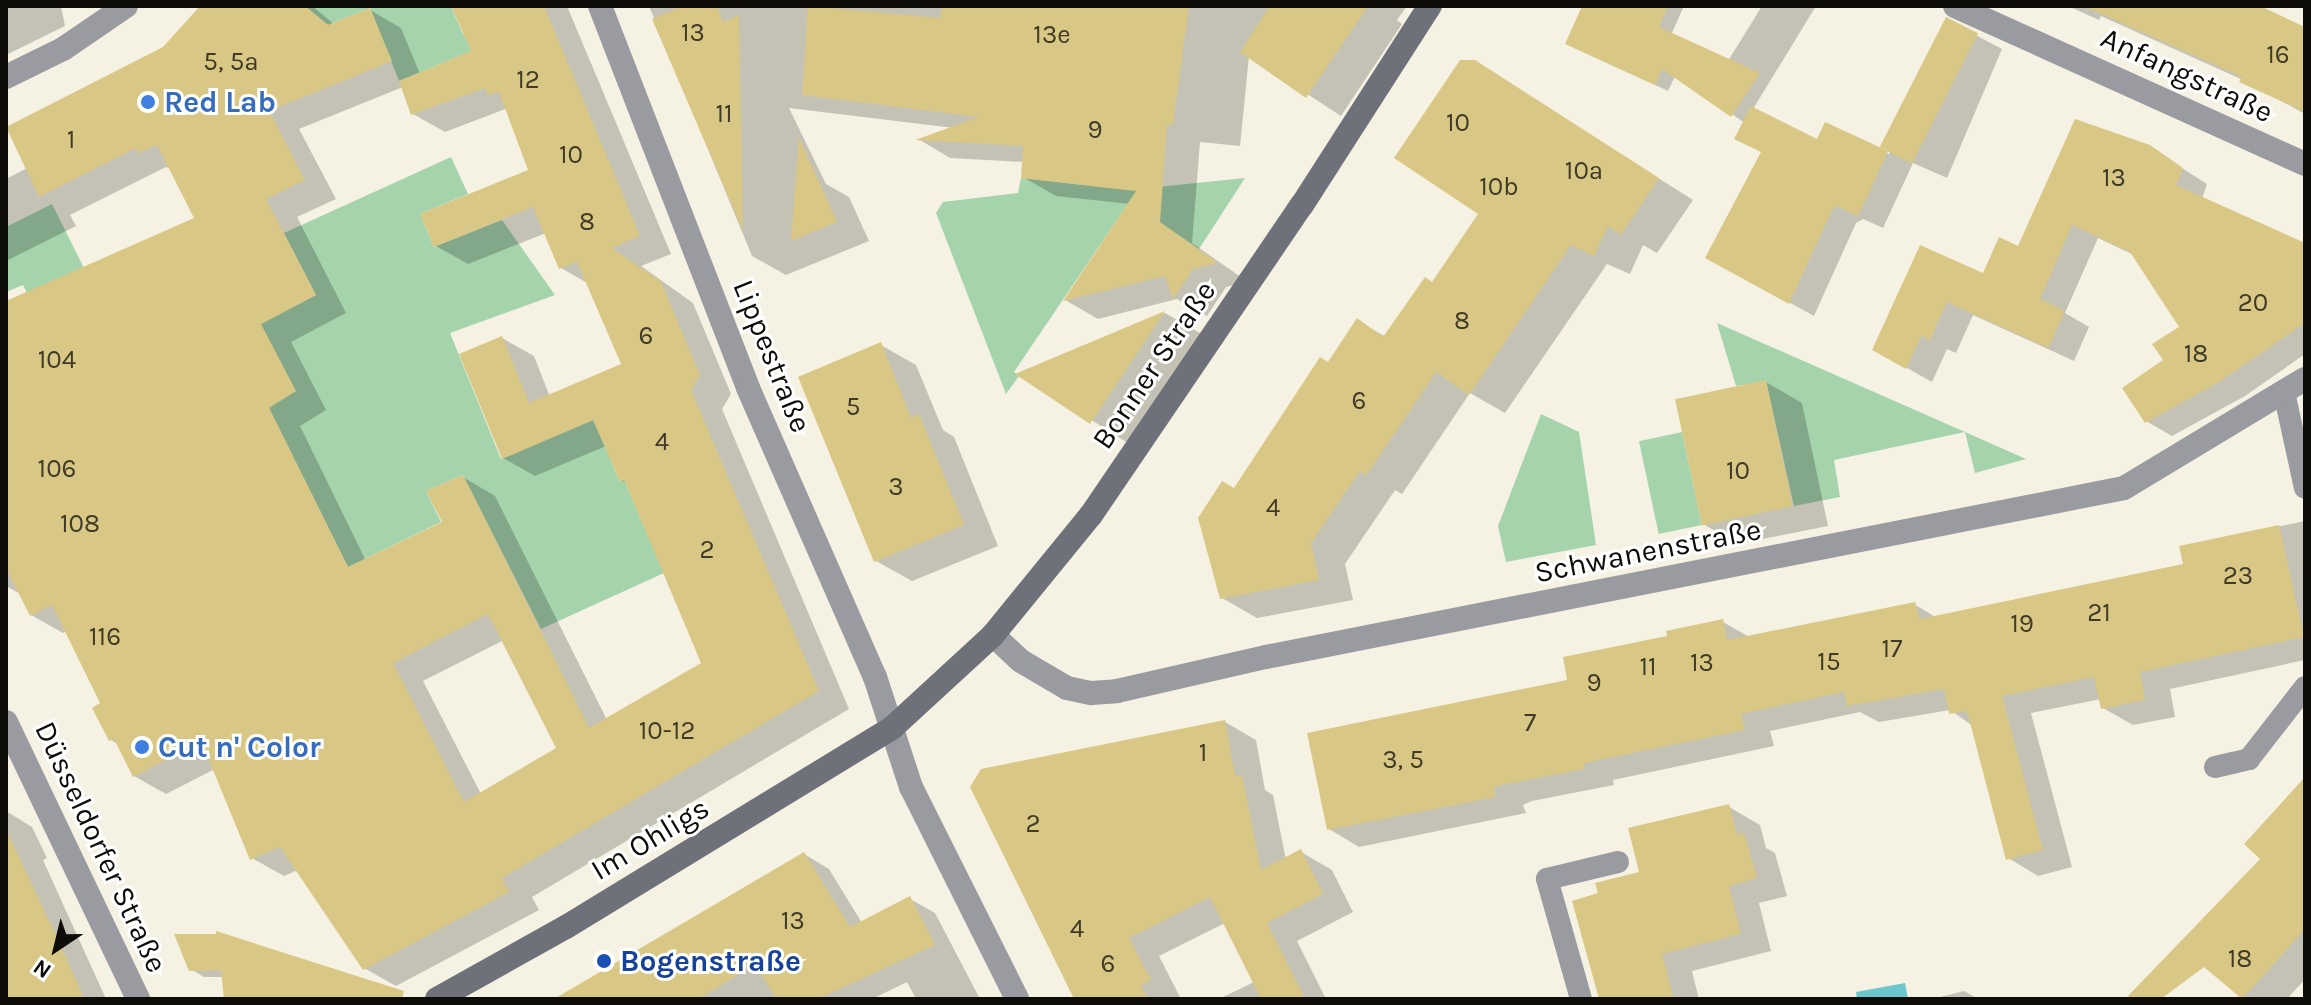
<!DOCTYPE html>
<meta charset="utf-8">
<style>
body{margin:0}
#map{position:relative;width:2311px;height:1005px;overflow:hidden;background:#f6f2e3;font-family:Karla,sans-serif}
div>[style]{position:absolute}
.green>*{inset:0;background:#a4d3ac;transform-origin:0 0}
.water>*{inset:0;background:#6bc7cd}
.shadow>*{inset:0;background:#0003}
.building>*{inset:0;background:#d9c885;transform-origin:0 0}
.lane>*{height:22px;margin:-11px;padding:0 11px;transform-origin:11px;border-radius:11px;background:#999ba1}
.street>*{height:24px;margin:-12px;padding:0 12px;transform-origin:12px;border-radius:12px;background:#999ba1}
.secondary>*{height:24px;margin:-12px;padding:0 12px;transform-origin:12px;border-radius:12px;background:#6f717a}
.dots>*{width:22px;height:22px;translate:-50% -50%;box-sizing:border-box;border:4px solid #fff;border-radius:50%}
span{translate:-50% -50%;white-space:nowrap;text-align:center;line-height:1.15;-webkit-text-stroke:6px #fff;paint-order:stroke}
.number-label{font-size:26px;color:#403b27}
.number-label span{-webkit-text-stroke-width:0}
.street-label{font-size:30px;color:#0d0c08}
.shop-label{font-size:30px;color:#366cbe;font-weight:700}
.left{translate:0 -50%;text-align:left}
.transit-label{font-size:30px;color:#164399;font-weight:700}
.frame{position:absolute;inset:0;border:8px solid #0d0c08;pointer-events:none}
.north{position:absolute;left:16px;top:909px;width:80px;height:80px;-webkit-text-stroke:6px #fff;paint-order:stroke;rotate:215deg;font-size:22px;font-weight:700;line-height:32px;text-align:center;color:#0d0c08}
.north::after{content:'';display:block;margin:auto;width:28px;height:36px;background:#0d0c08;clip-path:polygon(50% 0,100% 100%,50% 72%,0 100%)}
</style>
<div id="map">
<div class="green">
<i style="clip-path:polygon(305px 6px,457px 6px,452px 9px,463px 34px,481px 47px,399px 81px,370px 8px,328px 25px)"></i>
<i style="clip-path:polygon(451px 157px,468px 194px,420px 214px,434px 247px,502px 220px,555px 295px,450px 333px,501px 459px,598px 418px,614px 469px,620px 481px,624px 480px,664px 573px,541px 629px,463px 475px,426px 491px,441px 522px,348px 567px,269px 408px,261px 324px,316px 295px,284px 233px)"></i>
<i style="clip-path:polygon(1021px 178px,1128px 190px,1245px 178px,1199px 249px,1129px 202px,1014px 372px,1019px 376px,1006px 394px,936px 213px,943px 202px,1018px 193px)"></i>
<i style="clip-path:polygon(52px 204px,84px 268px,46px 331px,23px 285px,6px 292px,6px 227px)"></i>
<i style="clip-path:polygon(1717px 323px,1965px 432px,2026px 459px,1975px 473px,1965px 432px,1834px 460px,1840px 497px,1794px 506px,1766px 381px,1736px 386px)"></i>
<i style="clip-path:polygon(1541px 414px,1579px 432px,1596px 545px,1506px 562px,1498px 526px)"></i>
<i style="left:1682px;top:432px;width:95px;height:44px;rotate:78deg"></i>
</div>
<div class="water">
<i style="clip-path:polygon(1905px 983px,1908px 999px,1857px 999px,1856px 992px)"></i>
</div>
<div class="shadow">
<i style="clip-path:polygon(6px 6px,61px 6px,65px 26px,6px 55px)"></i>
<i style="clip-path:polygon(evenodd,202px 6px,312px 6px,334px 24px,370px 10px,401px 28px,420px 74px,473px 52px,461px 6px,567px 6px,671px 254px,641px 266px,693px 303px,731px 394px,722px 409px,849px 709px,532px 897px,539px 910px,396px 986px,364px 968px,298px 870px,284px 876px,252px 858px,215px 769px,166px 794px,134px 776px,119px 745px,111px 740px,103px 704px,67px 631px,63px 633px,31px 615px,22px 595px,6px 586px,6px 302px,196px 219px,172px 170px,166px 167px,70px 215px,76px 226px,6px 261px,6px 179px,27px 168px,164px 49px,202px 6px,403px 87px,413px 114px,445px 132px,508px 108px,531px 171px,436px 246px,468px 264px,546px 233px,561px 268px,589px 284px,624px 365px,550px 397px,534px 356px,502px 338px,503px 458px,535px 476px,606px 446px,621px 480px,628px 484px,704px 664px,607px 720px,495px 496px,463px 477px,444px 523px,366px 561px,300px 426px,326px 410px,291px 342px,346px 313px,297px 217px,336px 199px,299px 129px,403px 87px,202px 6px,502px 641px,559px 749px,481px 794px,423px 681px,502px 641px)"></i>
<i style="clip-path:polygon(649px 6px,1407px 6px,1397px 20px,1402px 24px,1341px 116px,1249px 56px,1240px 146px,1200px 142px,1192px 243px,1248px 282px,1226px 287px,1207px 316px,1177px 299px,1098px 319px,1065px 300px,1130px 204px,1056px 196px,1023px 177px,1024px 162px,950px 158px,920px 140px,954px 128px,789px 108px,826px 184px,849px 197px,869px 241px,786px 275px,752px 256px)"></i>
<i style="clip-path:polygon(1584px 6px,1684px 6px,1671px 35px,1728px 61px,1762px 6px,1816px 6px,1753px 109px,1818px 142px,1826px 125px,1889px 154px,1947px 20px,2002px 49px,1947px 178px,1913px 163px,1883px 228px,1863px 219px,1856px 223px,1814px 316px,1732px 271px,1763px 153px,1737px 138px,1745px 123px,1675px 76px,1668px 91px,1579px 50px)"></i>
<i style="clip-path:polygon(2068px 6px,2266px 6px,2264px 10px,2305px 30px,2305px 114px,2243px 80px,2101px 16px,2099px 20px)"></i>
<i style="clip-path:polygon(1475px 62px,1693px 200px,1657px 253px,1643px 245px,1630px 274px,1607px 264px,1505px 413px,1470px 393px,1402px 494px,1395px 490px,1345px 564px,1353px 600px,1257px 618px,1222px 598px,1235px 490px,1358px 321px,1386px 337px,1433px 284px,1481px 214px)"></i>
<i style="clip-path:polygon(2149px 147px,2207px 184px,2202px 199px,2305px 245px,2305px 354px,2245px 396px,2172px 436px,2146px 421px,2165px 361px,2181px 328px,2134px 255px,2098px 238px,2065px 313px,2089px 327px,2074px 361px,1973px 315px,1956px 353px,1947px 349px,1932px 382px,1875px 350px,1984px 276px)"></i>
<i style="clip-path:polygon(1165px 313px,1207px 337px,1134px 447px,1019px 374px)"></i>
<i style="clip-path:polygon(881px 345px,916px 365px,943px 430px,954px 437px,998px 546px,912px 581px,876px 561px)"></i>
<i style="clip-path:polygon(1766px 382px,1802px 403px,1828px 526px,1738px 544px,1703px 524px)"></i>
<i style="clip-path:polygon(2305px 521px,2305px 660px,2170px 689px,2175px 717px,2133px 725px,2103px 708px,2101px 699px,2031px 713px,2072px 867px,2038px 876px,2008px 858px,1973px 726px,1950px 710px,1879px 722px,1860px 712px,1770px 731px,1774px 746px,1613px 780px,1614px 785px,1532px 801px,1523px 805px,1526px 813px,1359px 847px,1329px 829px,1569px 682px,1669px 637px,1723px 622px,1751px 638px,1914px 604px,1937px 618px,2185px 566px,2181px 547px)"></i>
<i style="clip-path:polygon(1225px 722px,1256px 740px,1265px 790px,1273px 795px,1286px 860px,1301px 852px,1332px 870px,1353px 912px,1297px 941px,1326px 999px,1219px 999px,1254px 982px,1225px 923px,1159px 956px,1181px 999px,1076px 999px)"></i>
<i style="clip-path:polygon(2305px 778px,2305px 979px,2287px 999px,2242px 999px,2181px 944px,2263px 859px)"></i>
<i style="clip-path:polygon(1729px 807px,1760px 825px,1766px 848px,1775px 853px,1787px 896px,1759px 903px,1771px 951px,1692px 971px,1699px 999px,1602px 999px,1601px 895px,1642px 873px)"></i>
<i style="clip-path:polygon(6px 811px,32px 827px,47px 858px,43px 860px,106px 999px,6px 999px)"></i>
<i style="clip-path:polygon(804px 854px,829px 869px,862px 923px,910px 899px,935px 913px,980px 999px,916px 999px,907px 982px,872px 999px,558px 999px)"></i>
<i style="clip-path:polygon(177px 936px,355px 999px,226px 999px,223px 977px,204px 977px,191px 969px)"></i>
<i style="clip-path:polygon(1964px 991px,1978px 999px,1932px 999px)"></i>
</div>
<div class="building">
<i style="clip-path:polygon(evenodd,200px 6px,305px 6px,328px 25px,370px 8px,392px 61px,269px 111px,305px 180px,266px 199px,316px 295px,261px 324px,296px 391px,269px 408px,348px 567px,442px 522px,426px 491px,463px 475px,589px 728px,701px 663px,624px 480px,620px 482px,593px 420px,502px 459px,459px 354px,502px 336px,529px 403px,621px 364px,577px 262px,559px 269px,533px 207px,434px 247px,420px 214px,528px 170px,499px 92px,488px 95px,485px 88px,411px 115px,399px 81px,471px 51px,451px 6px,544px 6px,640px 236px,612px 248px,661px 282px,700px 375px,691px 390px,819px 691px,502px 878px,509px 892px,363px 970px,280px 847px,250px 860px,201px 741px,133px 777px,114px 739px,109px 741px,92px 708px,100px 703px,52px 605px,30px 616px,6px 568px,6px 301px,194px 218px,157px 145px,138px 153px,136px 148px,39px 197px,6px 127px,163px 47px,200px 6px,488px 614px,556px 748px,464px 802px,393px 663px,488px 614px)"></i>
<i style="clip-path:polygon(683px 6px,717px 6px,723px 22px,739px 15px,743px 231px,652px 19px)"></i>
<i style="clip-path:polygon(808px 6px,940px 18px,942px 6px,1189px 6px,1173px 125px,1167px 124px,1160px 222px,1218px 263px,1193px 269px,1173px 299px,1165px 276px,1063px 301px,1136px 191px,1021px 178px,1023px 146px,915px 140px,979px 117px,802px 95px)"></i>
<i style="clip-path:polygon(1270px 6px,1368px 6px,1306px 98px,1240px 52px)"></i>
<i style="clip-path:polygon(1582px 6px,1668px 6px,1659px 27px,1760px 73px,1731px 117px,1662px 69px,1655px 85px,1565px 44px)"></i>
<i style="clip-path:polygon(2084px 6px,2260px 6px,2305px 27px,2305px 112px,2239px 82px,2242px 77px)"></i>
<i style="left:1946px;top:17px;width:36px;height:146px;rotate:27deg"></i>
<i style="clip-path:polygon(1460px 60px,1475px 60px,1659px 178px,1621px 235px,1608px 226px,1594px 256px,1571px 245px,1469px 395px,1436px 372px,1366px 476px,1360px 471px,1311px 543px,1319px 580px,1220px 599px,1198px 518px,1222px 481px,1234px 488px,1320px 357px,1328px 362px,1357px 318px,1383px 337px,1425px 277px,1432px 282px,1478px 214px,1394px 158px)"></i>
<i style="clip-path:polygon(1751px 106px,1817px 139px,1825px 122px,1888px 151px,1858px 216px,1837px 206px,1832px 210px,1789px 304px,1705px 258px,1761px 152px,1734px 139px)"></i>
<i style="clip-path:polygon(2075px 119px,2150px 145px,2183px 168px,2176px 185px,2305px 243px,2305px 323px,2219px 382px,2145px 423px,2122px 388px,2163px 360px,2152px 344px,2179px 327px,2130px 252px,2072px 225px,2040px 299px,2065px 311px,2048px 348px,1947px 302px,1930px 340px,1921px 336px,1906px 369px,1872px 350px,1920px 245px,1983px 273px,1999px 237px,2018px 246px)"></i>
<i style="clip-path:polygon(799px 138px,837px 222px,791px 241px)"></i>
<i style="clip-path:polygon(1165px 311px,1090px 424px,1015px 374px)"></i>
<i style="clip-path:polygon(881px 342px,911px 418px,919px 414px,964px 525px,874px 562px,798px 377px)"></i>
<i style="left:1766px;top:380px;width:129px;height:93px;rotate:78deg"></i>
<i style="clip-path:polygon(2279px 525px,2304px 637px,2140px 672px,2145px 700px,2101px 709px,2094px 677px,2002px 696px,2043px 850px,2006px 860px,1967px 711px,1949px 714px,1944px 689px,1847px 706px,1844px 692px,1741px 714px,1745px 730px,1584px 763px,1585px 769px,1501px 785px,1494px 788px,1496px 797px,1327px 830px,1307px 733px,1567px 680px,1563px 657px,1667px 636px,1666px 631px,1723px 619px,1727px 640px,1915px 602px,1920px 619px,2183px 564px,2179px 546px)"></i>
<i style="clip-path:polygon(1225px 720px,1235px 776px,1242px 775px,1261px 870px,1301px 849px,1323px 894px,1267px 923px,1305px 999px,1261px 999px,1210px 897px,1129px 938px,1151px 980px,1141px 985px,1148px 999px,1074px 999px,970px 787px,981px 769px)"></i>
<i style="clip-path:polygon(2305px 777px,2305px 929px,2242px 999px,2204px 967px,2161px 999px,2130px 999px,2128px 996px,2260px 859px,2244px 844px)"></i>
<i style="clip-path:polygon(1729px 804px,1737px 834px,1744px 833px,1757px 878px,1729px 886px,1741px 934px,1662px 954px,1674px 999px,1599px 999px,1572px 901px,1598px 893px,1595px 883px,1639px 872px,1628px 828px)"></i>
<i style="clip-path:polygon(6px 830px,60px 944px,84px 999px,6px 999px)"></i>
<i style="clip-path:polygon(804px 852px,850px 927px,910px 896px,935px 945px,818px 999px,776px 999px,755px 964px,699px 999px,554px 999px)"></i>
<i style="clip-path:polygon(216px 931px,404px 991px,402px 999px,224px 999px,221px 970px,189px 971px,174px 934px,216px 934px)"></i>
</div>
<div class="lane">
<i style="left:2284px;top:392px;width:98px;rotate:77.7deg"></i>
<i style="left:2215px;top:767px;width:35px;rotate:-13deg"></i>
<i style="left:2249px;top:759px;width:91px;rotate:-52.1deg"></i>
<i style="left:1581px;top:999px;width:125px;rotate:-105.8deg"></i>
<i style="left:1547px;top:879px;width:73px;rotate:-13.5deg"></i>
</div>
<div class="street">
<i style="left:600px;top:6px;width:410px;rotate:68.8deg"></i>
<i style="left:748px;top:388px;width:316px;rotate:66.3deg"></i>
<i style="left:875px;top:677px;width:116px;rotate:71.9deg"></i>
<i style="left:911px;top:787px;width:237px;rotate:63.4deg"></i>
<i style="left:1955px;top:6px;width:384px;rotate:24.3deg"></i>
<i style="left:6px;top:77px;width:64px;rotate:-26.2deg"></i>
<i style="left:63px;top:49px;width:76px;rotate:-34.3deg"></i>
<i style="left:993px;top:635px;width:38px;rotate:43deg"></i>
<i style="left:1021px;top:661px;width:53px;rotate:30.4deg"></i>
<i style="left:1067px;top:688px;width:25px;rotate:12deg"></i>
<i style="left:1091px;top:693px;width:26px;rotate:-4deg"></i>
<i style="left:1117px;top:691px;width:153px;rotate:-12.9deg"></i>
<i style="left:1266px;top:657px;width:874px;rotate:-11.14deg"></i>
<i style="left:2124px;top:488px;width:211px;rotate:-31.1deg"></i>
<i style="left:6px;top:722px;width:307px;rotate:64.5deg"></i>
</div>
<div class="secondary">
<i style="left:437px;top:999px;width:148px;rotate:-29.2deg"></i>
<i style="left:566px;top:927px;width:382px;rotate:-31.4deg"></i>
<i style="left:892px;top:728px;width:137px;rotate:-42.6deg"></i>
<i style="left:993px;top:635px;width:155px;rotate:-50.8deg"></i>
<i style="left:1091px;top:515px;width:375px;rotate:-55.8deg"></i>
<i style="left:1302px;top:205px;width:237px;rotate:-57.3deg"></i>
</div>
<div class="dots">
<i style="left:148px;top:102px;background:#3f7fe0"></i>
<i style="left:142px;top:747px;background:#3f7fe0"></i>
<i style="left:604px;top:961px;background:#1a4fb4"></i>
</div>
<div class="number-label">
<span style="left:693px;top:33px">13</span>
<span style="left:1052px;top:35px">13e</span>
<span style="left:2278px;top:55px">16</span>
<span style="left:231px;top:62px">5, 5a</span>
<span style="left:528px;top:80px">12</span>
<span style="left:724px;top:114px">11</span>
<span style="left:1458px;top:123px">10</span>
<span style="left:1095px;top:130px">9</span>
<span style="left:71px;top:140px">1</span>
<span style="left:571px;top:155px">10</span>
<span style="left:1584px;top:171px">10a</span>
<span style="left:2114px;top:178px">13</span>
<span style="left:1499px;top:187px">10b</span>
<span style="left:587px;top:222px">8</span>
<span style="left:2253px;top:303px">20</span>
<span style="left:1462px;top:321px">8</span>
<span style="left:646px;top:336px">6</span>
<span style="left:2196px;top:354px">18</span>
<span style="left:57px;top:360px">104</span>
<span style="left:1359px;top:401px">6</span>
<span style="left:853px;top:407px">5</span>
<span style="left:662px;top:442px">4</span>
<span style="left:57px;top:469px">106</span>
<span style="left:1738px;top:471px">10</span>
<span style="left:896px;top:487px">3</span>
<span style="left:1273px;top:508px">4</span>
<span style="left:80px;top:524px">108</span>
<span style="left:707px;top:550px">2</span>
<span style="left:2238px;top:576px">23</span>
<span style="left:2099px;top:613px">21</span>
<span style="left:2022px;top:624px">19</span>
<span style="left:105px;top:637px">116</span>
<span style="left:1892px;top:649px">17</span>
<span style="left:1829px;top:662px">15</span>
<span style="left:1702px;top:663px">13</span>
<span style="left:1648px;top:667px">11</span>
<span style="left:1594px;top:683px">9</span>
<span style="left:1530px;top:723px">7</span>
<span style="left:667px;top:731px">10-12</span>
<span style="left:1203px;top:753px">1</span>
<span style="left:1403px;top:760px">3, 5</span>
<span style="left:1033px;top:824px">2</span>
<span style="left:793px;top:921px">13</span>
<span style="left:1077px;top:929px">4</span>
<span style="left:2240px;top:959px">18</span>
<span style="left:1108px;top:964px">6</span>
</div>
<div class="street-label">
<span style="left:2187px;top:75px;rotate:25deg">Anfangstraße</span>
<span style="left:772px;top:356px;rotate:68deg">Lippestraße</span>
<span style="left:1154px;top:365px;rotate:-56deg">Bonner Straße</span>
<span style="left:1648px;top:551px;rotate:-11deg">Schwanenstraße</span>
<span style="left:650px;top:839px;rotate:-31deg">Im Ohligs</span>
<span style="left:101px;top:847px;rotate:65deg">Düsseldorfer Straße</span>
</div>
<div class="shop-label">
<span class="left" style="left:164px;top:102px">Red Lab</span>
<span class="left" style="left:158px;top:747px">Cut n' Color</span>
</div>
<div class="transit-label">
<span class="left" style="left:620px;top:961px">Bogenstraße</span>
</div>
<div class="frame"></div>
<div class="north">N</div>
</div>
